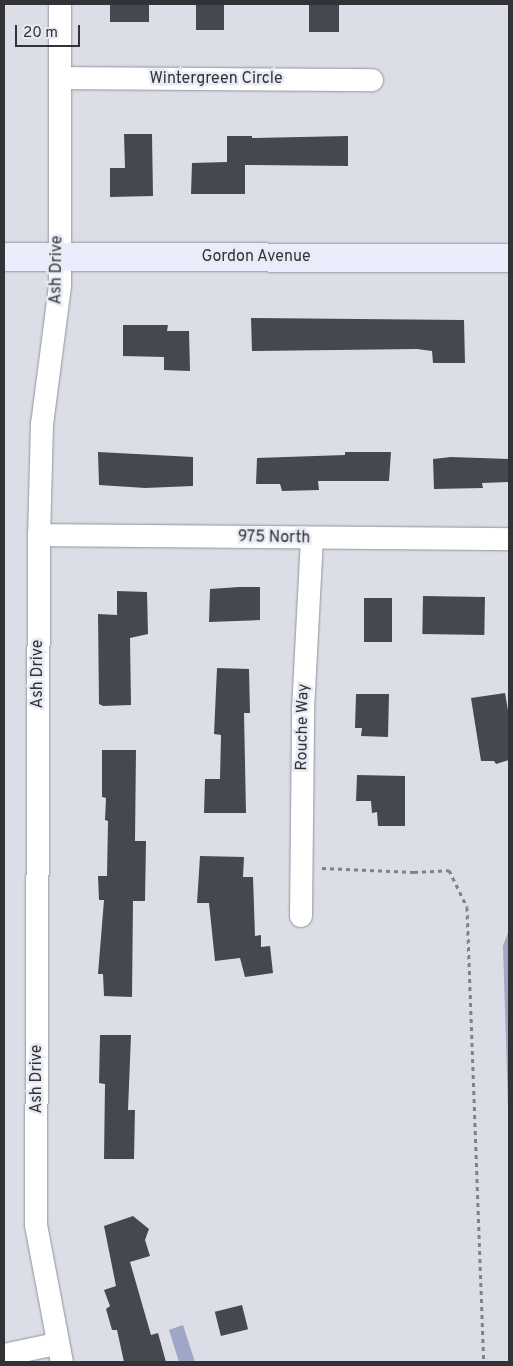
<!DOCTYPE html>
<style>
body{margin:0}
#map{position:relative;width:513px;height:1366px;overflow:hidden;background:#dcdee7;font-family:Overpass,sans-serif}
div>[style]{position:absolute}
.water>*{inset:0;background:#a0a6c6}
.building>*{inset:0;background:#46484f;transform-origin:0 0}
.path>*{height:3px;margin-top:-1.5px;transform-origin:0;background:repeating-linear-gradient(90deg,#818288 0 4px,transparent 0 8px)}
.roads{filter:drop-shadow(0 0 1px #92939c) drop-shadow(0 0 1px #92939c)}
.minor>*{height:22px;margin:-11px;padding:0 11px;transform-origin:11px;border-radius:11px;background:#fff}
.secondary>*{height:28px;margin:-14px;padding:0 14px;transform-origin:14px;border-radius:14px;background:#ebedfc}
span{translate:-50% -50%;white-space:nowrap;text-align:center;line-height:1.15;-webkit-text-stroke:5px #e9ebf4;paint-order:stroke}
.street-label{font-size:16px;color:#333337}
.frame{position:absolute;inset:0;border:5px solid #333337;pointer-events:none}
.scale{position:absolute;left:15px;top:25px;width:65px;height:22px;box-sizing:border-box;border:2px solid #333337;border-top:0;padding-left:6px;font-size:15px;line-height:18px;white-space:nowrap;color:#333337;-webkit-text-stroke:4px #e9ebf4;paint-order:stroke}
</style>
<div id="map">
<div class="water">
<i style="clip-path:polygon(509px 930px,509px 1139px,503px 946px)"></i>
<i style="clip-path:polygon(183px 1325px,195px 1362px,179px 1362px,169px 1330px)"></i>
</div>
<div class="building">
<i style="left:110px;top:4px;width:39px;height:18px"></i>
<i style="left:196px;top:4px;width:28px;height:26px"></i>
<i style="left:309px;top:4px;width:30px;height:28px"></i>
<i style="clip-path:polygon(124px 134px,152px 134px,153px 196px,110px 197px,110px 168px,125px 168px)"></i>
<i style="clip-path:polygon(227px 136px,252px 136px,252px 138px,348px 136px,348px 166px,245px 165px,245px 194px,191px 194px,192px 163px,227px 162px)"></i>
<i style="clip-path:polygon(251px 318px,464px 320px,465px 363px,433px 363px,432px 351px,417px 349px,252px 351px)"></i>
<i style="clip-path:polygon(123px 325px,168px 325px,167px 331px,189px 331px,190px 371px,164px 370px,164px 357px,123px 356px)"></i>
<i style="clip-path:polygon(98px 452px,193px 457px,193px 486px,145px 488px,99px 485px)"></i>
<i style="clip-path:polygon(345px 452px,391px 452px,389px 481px,318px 481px,319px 490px,282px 491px,280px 484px,256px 484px,257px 458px,345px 455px)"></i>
<i style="clip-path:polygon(451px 457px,509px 459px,509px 482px,482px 483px,483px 488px,434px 489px,433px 459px)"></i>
<i style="clip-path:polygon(239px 587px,260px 587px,260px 620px,209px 622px,210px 589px)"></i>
<i style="clip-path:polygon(117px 591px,147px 592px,148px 634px,130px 638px,131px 705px,103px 706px,99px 704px,98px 614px,117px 615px)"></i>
<i style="left:423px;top:596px;width:62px;height:38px;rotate:1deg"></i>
<i style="left:364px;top:598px;width:28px;height:44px"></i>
<i style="clip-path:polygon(217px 668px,249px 669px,250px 713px,244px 713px,246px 813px,204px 813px,205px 779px,220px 779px,221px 735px,214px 734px)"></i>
<i style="clip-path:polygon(505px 693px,509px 716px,509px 760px,496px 764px,494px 761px,481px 761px,471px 698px)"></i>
<i style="clip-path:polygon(356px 694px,389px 694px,388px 737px,361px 736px,362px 728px,355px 728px)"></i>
<i style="clip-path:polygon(102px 750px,136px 750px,135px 841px,146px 841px,145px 901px,133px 901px,132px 997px,104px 996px,103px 974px,98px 974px,104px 900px,99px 900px,98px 876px,107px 876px,108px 821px,105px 820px,106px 798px,102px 797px)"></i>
<i style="clip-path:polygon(357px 775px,405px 776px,405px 826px,378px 826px,377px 812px,372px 813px,371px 801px,356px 801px)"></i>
<i style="clip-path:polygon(200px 856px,244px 857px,243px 877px,253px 877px,255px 936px,261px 935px,261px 947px,270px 946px,273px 973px,245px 977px,240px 958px,215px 961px,209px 903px,197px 903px)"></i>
<i style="clip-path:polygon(100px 1035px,131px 1035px,128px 1110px,135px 1110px,134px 1159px,104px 1159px,105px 1084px,99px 1083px)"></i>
<i style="clip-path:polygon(133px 1216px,149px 1229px,145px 1240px,150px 1256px,130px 1262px,151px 1335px,158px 1333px,166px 1362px,124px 1362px,117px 1330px,112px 1330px,106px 1309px,110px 1306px,104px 1290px,116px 1286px,104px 1226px)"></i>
<i style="left:242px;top:1305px;width:25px;height:28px;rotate:76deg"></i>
</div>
<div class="path">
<i style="left:322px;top:868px;width:92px;rotate:2.5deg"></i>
<i style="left:414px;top:872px;width:35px;rotate:-3deg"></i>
<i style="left:449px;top:870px;width:41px;rotate:64.1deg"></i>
<i style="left:467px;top:907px;width:455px;rotate:87.9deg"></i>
</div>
<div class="roads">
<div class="minor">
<i style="left:60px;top:4px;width:282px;rotate:90deg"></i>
<i style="left:60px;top:286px;width:139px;rotate:97.4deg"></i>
<i style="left:42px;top:424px;width:111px;rotate:91.5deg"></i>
<i style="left:39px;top:535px;width:690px;rotate:90.25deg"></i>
<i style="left:36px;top:1225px;width:139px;rotate:79.3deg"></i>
<i style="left:61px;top:78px;width:311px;rotate:0.4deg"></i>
<i style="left:39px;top:535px;width:470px;rotate:0.5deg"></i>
<i style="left:301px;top:916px;width:206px;rotate:-89.4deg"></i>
<i style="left:303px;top:710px;width:172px;rotate:-87deg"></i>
<i style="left:4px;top:1355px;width:53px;rotate:-11.9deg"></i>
</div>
<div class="secondary">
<i style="left:4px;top:257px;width:505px;rotate:0.11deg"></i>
</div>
</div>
<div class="street-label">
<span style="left:216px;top:79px">Wintergreen Circle</span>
<span style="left:256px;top:257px">Gordon Avenue</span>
<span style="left:57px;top:270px;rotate:-89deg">Ash Drive</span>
<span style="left:274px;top:538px;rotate:1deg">975 North</span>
<span style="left:38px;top:674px;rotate:-90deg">Ash Drive</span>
<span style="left:303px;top:727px;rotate:-89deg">Rouche Way</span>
<span style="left:37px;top:1079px;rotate:-90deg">Ash Drive</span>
</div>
<div class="frame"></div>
<div class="scale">20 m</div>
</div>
